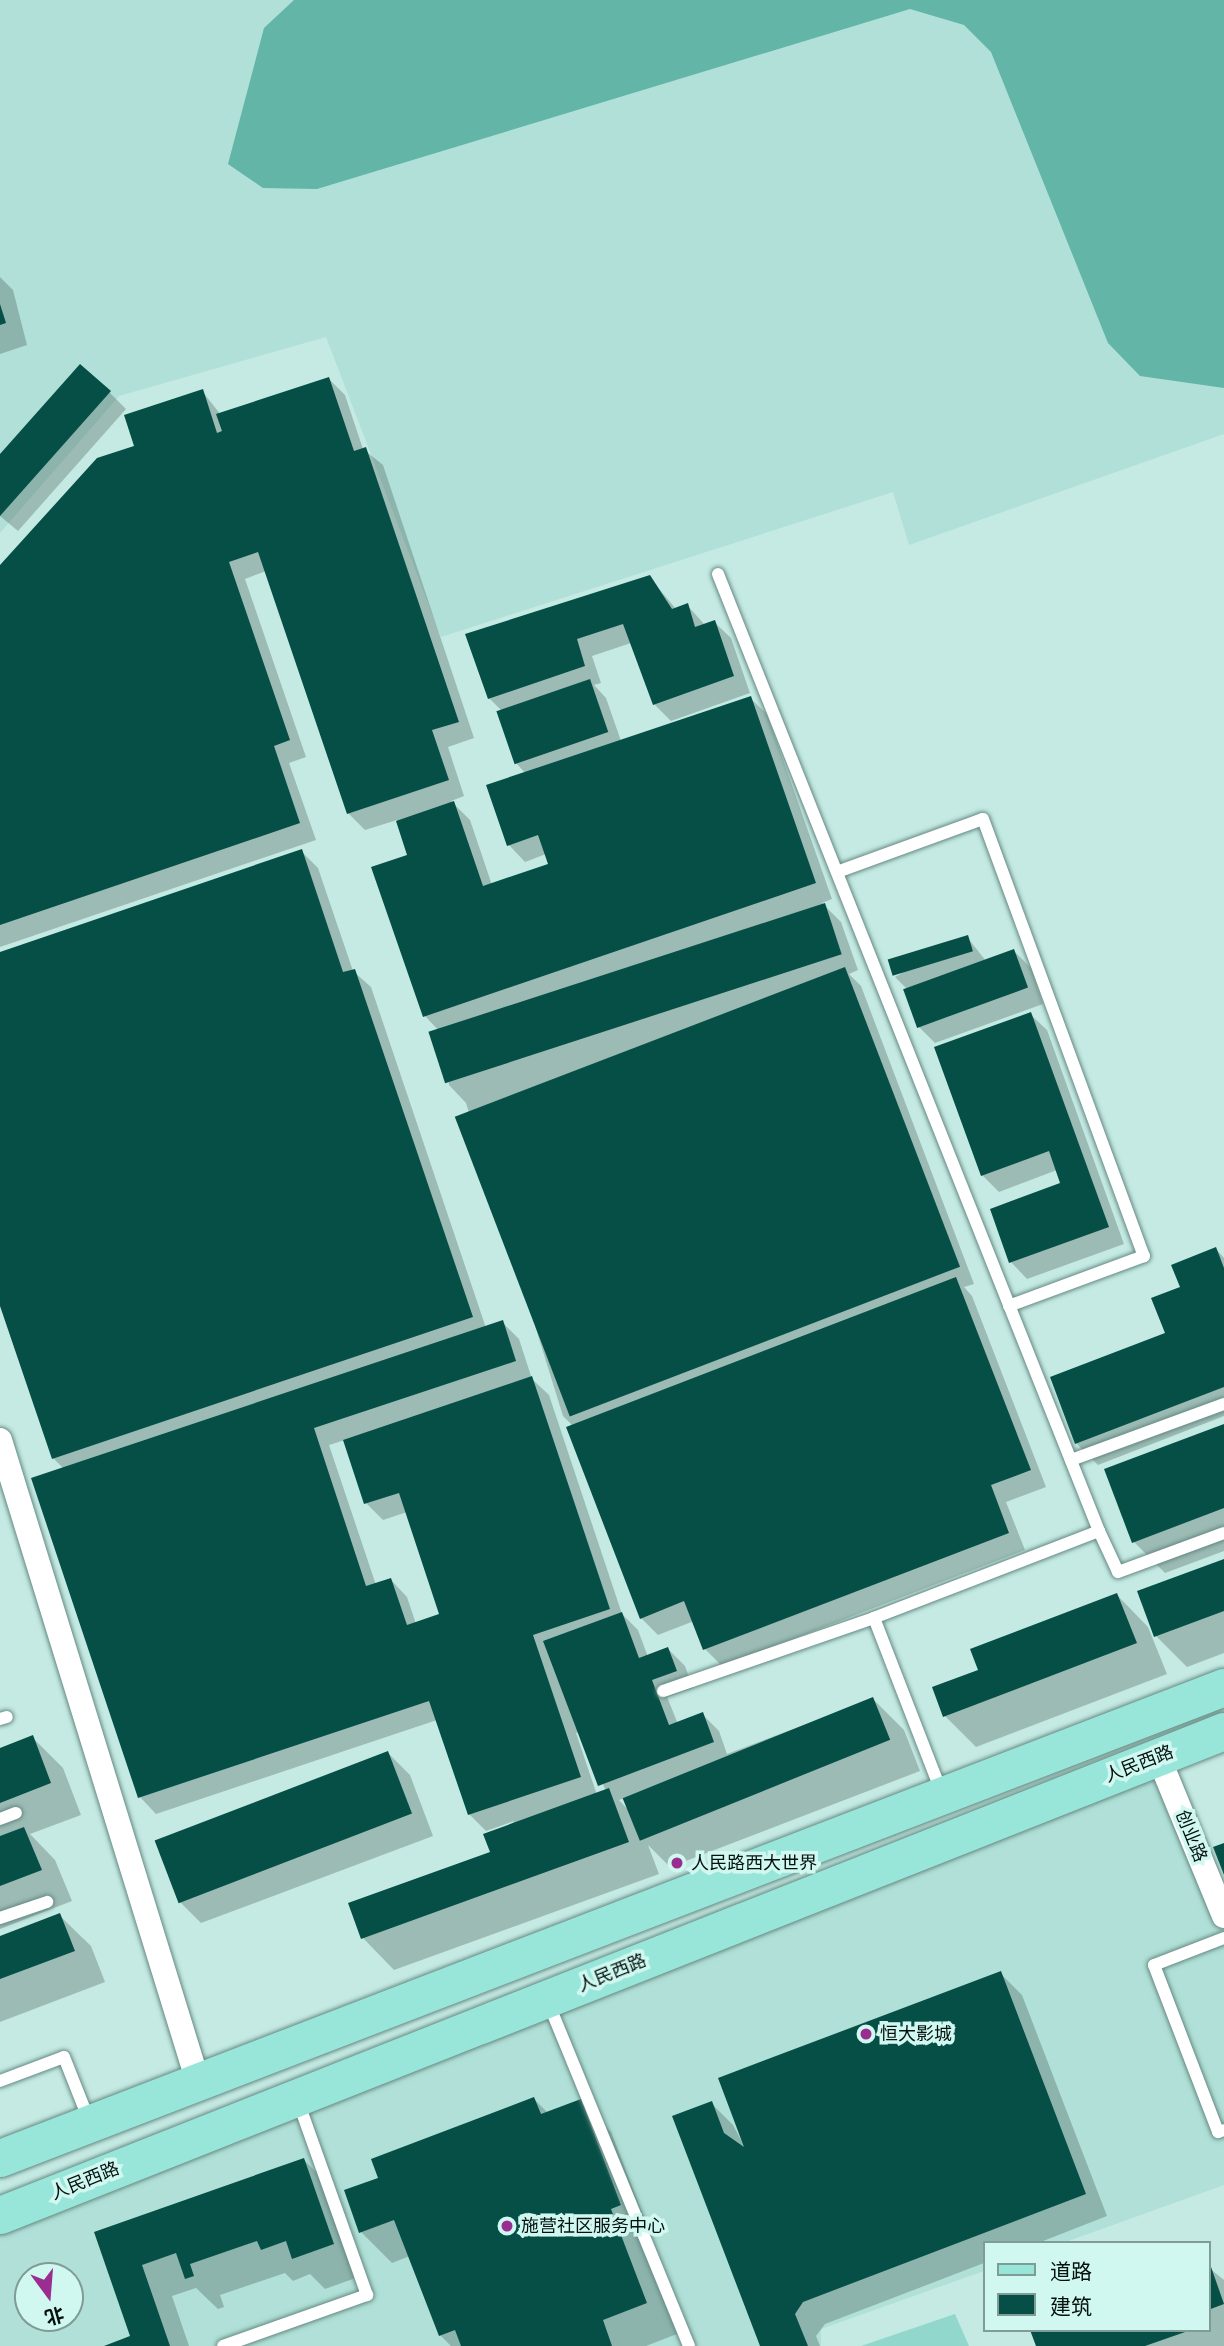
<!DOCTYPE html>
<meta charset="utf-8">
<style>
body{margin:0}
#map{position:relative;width:1224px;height:2346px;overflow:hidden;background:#c4eae3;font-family:"Libre Baskerville","Noto Sans SC",serif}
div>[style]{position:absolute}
.built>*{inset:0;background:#b0e0d7}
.green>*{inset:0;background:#91d7cb}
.forest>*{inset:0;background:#62b5a7}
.shadow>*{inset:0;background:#0003}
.building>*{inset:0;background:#064f47;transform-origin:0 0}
.roads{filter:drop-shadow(0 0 2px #658982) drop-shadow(0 0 2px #658982)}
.lane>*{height:12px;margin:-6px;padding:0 6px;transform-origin:6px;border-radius:6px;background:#fff}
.street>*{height:24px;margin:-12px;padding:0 12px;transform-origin:12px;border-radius:12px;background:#fff}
.primary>*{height:37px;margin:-18.5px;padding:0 18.5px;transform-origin:18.5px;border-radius:18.5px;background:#98e6da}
.dots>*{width:19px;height:19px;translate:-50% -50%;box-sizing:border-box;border:4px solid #d1f8f0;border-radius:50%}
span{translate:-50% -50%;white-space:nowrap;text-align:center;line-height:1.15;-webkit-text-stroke:7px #d1f8f0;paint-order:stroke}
.street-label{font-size:18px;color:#04110f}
.poi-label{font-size:18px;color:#04110f}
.left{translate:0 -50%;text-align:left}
.legend{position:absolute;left:983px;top:2241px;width:228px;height:91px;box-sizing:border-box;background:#d1f8f0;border:2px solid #7f9c96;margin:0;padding:9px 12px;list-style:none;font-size:21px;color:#04110f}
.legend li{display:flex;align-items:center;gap:14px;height:35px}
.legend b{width:35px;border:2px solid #7f9c96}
.north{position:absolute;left:14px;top:2262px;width:70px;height:70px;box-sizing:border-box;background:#d1f8f0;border:2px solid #7f9c96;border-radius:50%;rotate:164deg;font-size:19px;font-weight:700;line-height:28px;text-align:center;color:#04110f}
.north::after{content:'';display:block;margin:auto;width:24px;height:32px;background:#9a2e90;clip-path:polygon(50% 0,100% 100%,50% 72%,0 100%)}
</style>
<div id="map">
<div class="built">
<i style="clip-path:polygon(0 0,1224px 0,1224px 434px,909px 545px,893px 492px,441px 637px,326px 337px,119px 396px,0 533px)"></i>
<i style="clip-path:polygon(evenodd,1158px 1756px,1224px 1916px,1224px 2185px,1063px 2243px,984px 2243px,984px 2271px,821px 2329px,821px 2346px,0 2346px,0 2215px,1158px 1756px,28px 2276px,70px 2276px,70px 2318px,28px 2318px,28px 2276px)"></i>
</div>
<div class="green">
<i style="clip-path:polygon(955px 2314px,969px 2346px,861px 2346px)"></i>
</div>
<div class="forest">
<i style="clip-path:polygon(294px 0,1224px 0,1224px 388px,1140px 376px,1108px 343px,991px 52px,964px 25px,910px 9px,317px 189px,263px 188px,228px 164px,264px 28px)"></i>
</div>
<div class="shadow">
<i style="clip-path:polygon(0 277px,13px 290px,27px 345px,0 354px)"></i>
<i style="clip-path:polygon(329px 379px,345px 395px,363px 449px,383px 465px,474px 738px,448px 747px,464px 796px,451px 801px,470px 820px,492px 885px,550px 865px,546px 854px,525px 862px,509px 845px,526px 774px,517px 764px,503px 712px,489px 698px,649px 577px,676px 609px,687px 605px,705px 625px,714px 622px,731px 638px,750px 693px,671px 721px,654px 704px,631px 643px,592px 656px,601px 683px,594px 685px,606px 698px,621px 741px,750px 698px,767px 714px,832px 899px,822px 903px,841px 922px,858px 970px,849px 974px,861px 986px,974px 1284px,964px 1287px,972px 1296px,1046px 1487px,1006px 1502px,1025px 1550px,722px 1666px,705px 1649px,694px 1621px,658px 1635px,641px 1618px,573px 1426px,563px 1416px,466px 1103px,449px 1085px,442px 1034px,425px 1016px,410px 856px,397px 820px,365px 830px,348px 813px,266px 571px,245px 579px,306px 757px,289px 763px,316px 840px,0 947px,0 568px,202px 391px,221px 415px)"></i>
<i style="clip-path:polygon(109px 392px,126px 409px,18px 531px,0 516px,0 457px)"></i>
<i style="clip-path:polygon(evenodd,301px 851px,318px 868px,353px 971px,371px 987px,486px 1328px,502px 1322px,519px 1339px,532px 1379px,549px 1395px,622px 1614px,638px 1630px,648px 1657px,668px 1649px,685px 1666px,693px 1688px,667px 1697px,678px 1724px,702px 1714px,719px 1731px,727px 1754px,873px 1699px,904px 1730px,920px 1771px,670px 1867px,648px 1845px,659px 1874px,394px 1970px,363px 1938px,350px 1904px,492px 1853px,514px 1821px,486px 1831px,469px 1814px,437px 1720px,156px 1814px,140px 1797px,64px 1469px,53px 1458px,0 1301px,0 953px,301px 851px,345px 1440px,366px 1503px,383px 1520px,407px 1512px,441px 1615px,416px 1624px,407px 1597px,391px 1580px,376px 1585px,329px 1445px,345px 1440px,301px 851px,579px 1732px,606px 1791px,597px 1795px,576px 1733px,579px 1732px,301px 851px,625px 1798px,630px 1812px,619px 1800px,625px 1798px)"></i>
<i style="clip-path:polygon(967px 937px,986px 961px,1014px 951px,1031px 968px,1043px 1004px,935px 1043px,918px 1026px,907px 989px,895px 977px)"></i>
<i style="clip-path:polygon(1030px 1014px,1047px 1030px,1124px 1244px,1027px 1279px,1011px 1262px,1062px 1185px,1057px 1170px,999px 1192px,982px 1175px)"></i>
<i style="clip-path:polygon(1216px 1249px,1224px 1258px,1224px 1416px,1098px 1465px,1076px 1443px,1167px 1334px,1182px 1288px)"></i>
<i style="clip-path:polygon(1224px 1426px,1224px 1551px,1165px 1573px,1134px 1542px)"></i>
<i style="clip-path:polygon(1224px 1561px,1224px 1653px,1187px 1667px,1156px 1636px)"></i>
<i style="clip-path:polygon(1117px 1595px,1148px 1627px,1167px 1674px,976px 1747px,945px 1716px,981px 1671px)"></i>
<i style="clip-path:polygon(32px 1737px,63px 1768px,81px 1815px,30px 1834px,55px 1860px,72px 1901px,0 1929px,0 1750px)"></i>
<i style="clip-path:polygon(388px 1753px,410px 1775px,433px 1836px,201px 1923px,179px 1901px)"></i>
<i style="clip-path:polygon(59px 1915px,91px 1946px,105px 1982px,0 2022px,0 1938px)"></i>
<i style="clip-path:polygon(1000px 1973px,1022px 1995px,1107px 2216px,1038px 2243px,984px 2243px,984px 2263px,825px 2324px,816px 2336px,820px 2346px,762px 2346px,711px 2103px,733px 2125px,747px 2151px)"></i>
<i style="clip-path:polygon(534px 2099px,548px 2113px,580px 2101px,611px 2132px,651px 2236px,641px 2240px,677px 2334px,646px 2346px,451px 2346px,440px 2335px,410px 2256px,392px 2263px,361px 2232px,380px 2179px)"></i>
<i style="clip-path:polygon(304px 2160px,335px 2191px,364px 2275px,325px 2289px,310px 2274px,293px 2281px,285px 2273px,220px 2295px,224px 2307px,218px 2309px,196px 2288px,172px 2296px,189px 2346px,108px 2346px,133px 2337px,96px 2233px)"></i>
<i style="clip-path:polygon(1208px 2267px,1224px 2280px,1224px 2346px,1038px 2346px,1034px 2330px,1208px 2330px)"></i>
</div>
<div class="building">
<i style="clip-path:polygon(0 304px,6px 323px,0 325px)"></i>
<i style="clip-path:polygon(80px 364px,111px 391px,0 516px,0 454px)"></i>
<i style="clip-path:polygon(329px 377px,354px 451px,366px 447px,459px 722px,432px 730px,449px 780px,347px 814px,258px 552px,229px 562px,290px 740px,274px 746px,300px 823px,0 925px,0 565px,97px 458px,134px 446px,124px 415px,203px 389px,217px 433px,222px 431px,216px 414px)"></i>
<i style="clip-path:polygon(650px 575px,672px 609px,688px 603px,695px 627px,715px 620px,734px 676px,653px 705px,623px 624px,577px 639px,585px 666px,488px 699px,465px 634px)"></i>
<i style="left:590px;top:679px;width:56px;height:99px;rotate:71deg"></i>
<i style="clip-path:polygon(751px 696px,816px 883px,423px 1017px,371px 867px,407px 855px,396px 821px,454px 801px,483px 886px,548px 864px,538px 835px,507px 846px,486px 785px)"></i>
<i style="clip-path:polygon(302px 849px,343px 972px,355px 969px,473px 1317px,52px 1459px,0 1306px,0 952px)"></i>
<i style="left:825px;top:903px;width:54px;height:417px;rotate:72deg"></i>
<i style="left:968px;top:935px;width:17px;height:84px;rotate:73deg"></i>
<i style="left:1014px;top:949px;width:41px;height:118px;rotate:70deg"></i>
<i style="left:845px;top:967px;width:321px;height:418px;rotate:69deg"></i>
<i style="clip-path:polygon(1031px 1012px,1109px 1227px,1009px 1263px,990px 1209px,1060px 1183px,1049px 1151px,981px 1176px,934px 1047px)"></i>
<i style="clip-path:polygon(1216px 1247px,1224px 1268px,1224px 1387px,1075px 1444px,1050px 1377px,1165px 1333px,1151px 1298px,1180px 1287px,1171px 1265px)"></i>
<i style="clip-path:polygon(956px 1277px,1031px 1470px,991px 1485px,1009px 1533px,703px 1650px,684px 1601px,640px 1619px,566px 1427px)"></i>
<i style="clip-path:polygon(503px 1320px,516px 1361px,314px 1428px,366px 1586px,391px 1578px,407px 1625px,439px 1614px,399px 1493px,364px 1504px,343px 1440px,532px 1376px,610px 1609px,533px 1635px,581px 1777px,468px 1815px,429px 1701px,138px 1798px,31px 1478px)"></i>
<i style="clip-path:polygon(1224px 1424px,1224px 1508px,1132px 1543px,1104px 1469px)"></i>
<i style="clip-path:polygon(1224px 1559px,1224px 1611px,1154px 1637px,1137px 1591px)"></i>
<i style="clip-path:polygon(1117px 1593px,1137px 1643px,943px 1717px,932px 1687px,978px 1670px,970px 1649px)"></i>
<i style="clip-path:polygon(622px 1612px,639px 1658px,668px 1647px,677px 1671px,652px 1680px,669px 1725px,703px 1712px,714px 1742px,598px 1786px,543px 1641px)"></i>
<i style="left:873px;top:1697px;width:46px;height:270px;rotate:68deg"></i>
<i style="clip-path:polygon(33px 1735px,51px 1783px,0 1803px,0 1748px)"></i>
<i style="left:388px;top:1751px;width:67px;height:250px;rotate:69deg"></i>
<i style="clip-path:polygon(609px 1788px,629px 1842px,361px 1939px,348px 1903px,490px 1852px,483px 1834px)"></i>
<i style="clip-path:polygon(24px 1827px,42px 1870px,0 1886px,0 1836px)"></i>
<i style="clip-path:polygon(1224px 1843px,1224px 1875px,1213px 1847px)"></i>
<i style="clip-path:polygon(60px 1913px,75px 1951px,0 1979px,0 1936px)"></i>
<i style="clip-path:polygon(1001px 1971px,1086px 2194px,803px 2302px,795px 2314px,808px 2346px,760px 2346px,672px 2116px,712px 2101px,724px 2133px,744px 2147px,718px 2078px)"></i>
<i style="clip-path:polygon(534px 2097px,541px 2114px,581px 2099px,621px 2205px,611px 2209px,647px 2303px,603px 2320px,612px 2346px,461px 2346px,455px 2330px,439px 2336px,394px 2220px,359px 2233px,344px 2190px,378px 2178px,371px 2159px)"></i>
<i style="clip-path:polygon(304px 2158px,334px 2244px,292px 2259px,286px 2241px,261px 2250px,257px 2241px,190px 2264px,194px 2276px,185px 2279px,176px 2253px,142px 2265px,170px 2346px,104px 2346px,130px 2336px,94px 2232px)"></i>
<i style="clip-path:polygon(1210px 2264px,1224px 2304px,1208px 2310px,1208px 2265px)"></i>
<i style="clip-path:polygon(1030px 2330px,1188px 2330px,1188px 2331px,1145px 2346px,1036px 2346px)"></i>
</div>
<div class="roads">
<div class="lane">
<i style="left:718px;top:574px;width:1030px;rotate:68.29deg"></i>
<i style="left:1099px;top:1531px;width:241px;rotate:158.9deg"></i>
<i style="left:874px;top:1618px;width:186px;rotate:68.8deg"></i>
<i style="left:837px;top:872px;width:155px;rotate:-20deg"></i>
<i style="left:983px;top:819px;width:466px;rotate:69.8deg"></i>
<i style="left:1144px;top:1256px;width:144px;rotate:159.7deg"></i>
<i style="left:1071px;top:1460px;width:163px;rotate:-20.1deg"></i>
<i style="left:1099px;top:1531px;width:45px;rotate:65.1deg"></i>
<i style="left:1118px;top:1572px;width:113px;rotate:-20.2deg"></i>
<i style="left:663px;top:1691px;width:223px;rotate:-19.1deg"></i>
<i style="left:0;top:1719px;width:7px;rotate:-16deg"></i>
<i style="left:0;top:1819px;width:17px;rotate:-21deg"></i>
<i style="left:0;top:1918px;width:50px;rotate:-18.8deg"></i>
<i style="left:1224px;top:1938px;width:75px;rotate:158.9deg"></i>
<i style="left:1154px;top:1965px;width:179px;rotate:69deg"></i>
<i style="left:1218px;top:2132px;width:6px;rotate:-18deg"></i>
<i style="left:548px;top:2002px;width:372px;rotate:67.7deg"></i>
<i style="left:0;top:2081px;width:68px;rotate:-20.6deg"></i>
<i style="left:64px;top:2057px;width:68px;rotate:68.4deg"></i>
<i style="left:223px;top:2346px;width:153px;rotate:-19.5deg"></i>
<i style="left:367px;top:2295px;width:206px;rotate:-109.6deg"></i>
</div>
<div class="street">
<i style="left:0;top:1440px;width:672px;rotate:72.86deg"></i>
<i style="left:1158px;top:1756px;width:173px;rotate:67.6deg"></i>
</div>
<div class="primary">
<i style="left:0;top:2158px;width:1311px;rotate:-21.05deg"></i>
<i style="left:0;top:2215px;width:1316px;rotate:-21.58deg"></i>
</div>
</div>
<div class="dots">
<i style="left:677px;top:1863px;background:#9a2e90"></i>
<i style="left:866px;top:2034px;background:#9a2e90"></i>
<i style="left:507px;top:2226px;background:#9a2e90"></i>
</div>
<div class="street-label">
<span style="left:1139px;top:1764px;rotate:-21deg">人民西路</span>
<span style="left:1191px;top:1836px;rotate:68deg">创业路</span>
<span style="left:612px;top:1973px;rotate:-22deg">人民西路</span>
<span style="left:85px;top:2181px;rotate:-22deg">人民西路</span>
</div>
<div class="poi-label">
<span class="left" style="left:691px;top:1863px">人民路西大世界</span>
<span class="left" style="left:880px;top:2034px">恒大影城</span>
<span class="left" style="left:521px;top:2226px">施营社区服务中心</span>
</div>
<ul class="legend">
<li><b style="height:9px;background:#98e6da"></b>道路</li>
<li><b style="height:19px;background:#064f47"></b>建筑</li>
</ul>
<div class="north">北</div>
</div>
